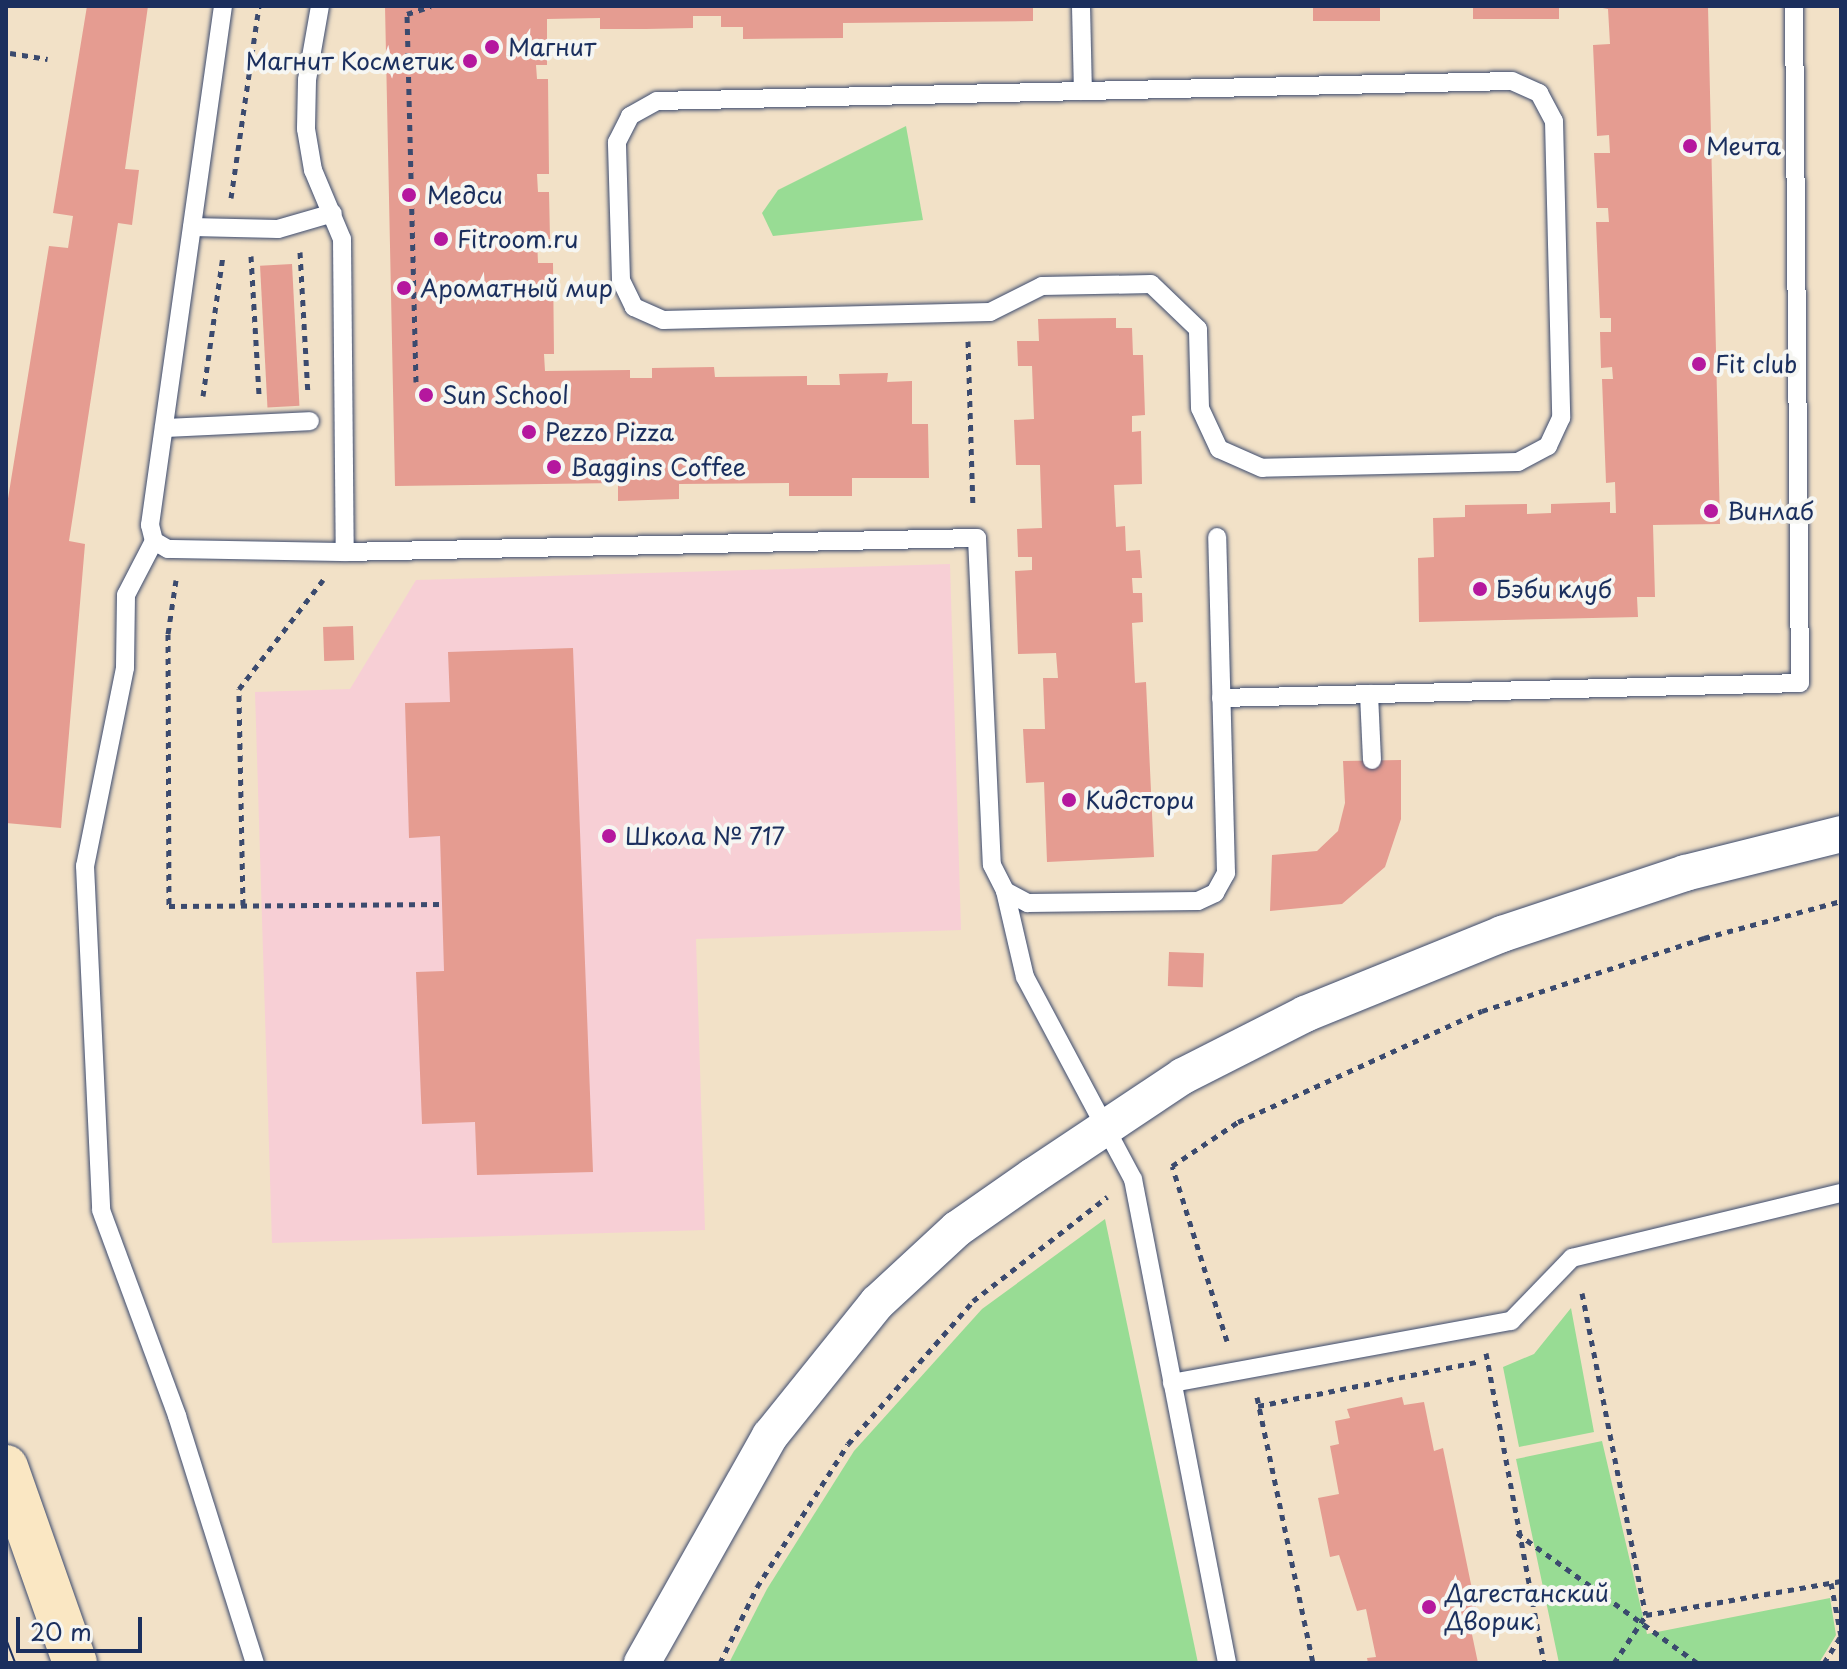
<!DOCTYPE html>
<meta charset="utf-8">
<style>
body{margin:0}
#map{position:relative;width:1847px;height:1669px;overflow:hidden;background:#f2e1c7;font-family:"Playpen Sans",sans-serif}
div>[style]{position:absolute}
.built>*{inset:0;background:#f7cfd5}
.green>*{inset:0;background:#98dc94}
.building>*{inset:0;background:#e59c91;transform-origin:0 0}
.path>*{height:5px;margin-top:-2.5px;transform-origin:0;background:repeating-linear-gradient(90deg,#3b4a6e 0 6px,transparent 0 12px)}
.roads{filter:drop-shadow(0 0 2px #3b4a6e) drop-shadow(0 0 2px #3b4a6e)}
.service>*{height:18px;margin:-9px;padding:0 9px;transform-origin:9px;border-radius:9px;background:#fff}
.minor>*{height:36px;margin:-18px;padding:0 18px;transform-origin:18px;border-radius:18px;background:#fff}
.secondary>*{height:44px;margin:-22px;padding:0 22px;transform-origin:22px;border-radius:22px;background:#fae7c3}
.tram>*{height:2px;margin:-1px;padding:0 1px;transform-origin:1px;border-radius:1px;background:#1b2f5e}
.dots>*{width:22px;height:22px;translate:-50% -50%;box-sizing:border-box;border:4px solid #f6f6f2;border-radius:50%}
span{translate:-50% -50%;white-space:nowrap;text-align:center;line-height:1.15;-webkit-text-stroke:8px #f6f6f2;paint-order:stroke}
.poi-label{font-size:24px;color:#1b2f5e}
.left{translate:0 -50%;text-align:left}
.right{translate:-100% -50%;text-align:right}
.frame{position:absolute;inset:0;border:8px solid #1b2f5e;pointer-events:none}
.scale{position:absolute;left:16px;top:1617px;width:126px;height:36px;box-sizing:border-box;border:4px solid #1b2f5e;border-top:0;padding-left:10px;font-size:24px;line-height:28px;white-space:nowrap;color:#1b2f5e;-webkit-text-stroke:6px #f6f6f2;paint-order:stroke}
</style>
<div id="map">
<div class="built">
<i style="clip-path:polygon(950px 564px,961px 930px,696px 939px,705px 1230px,272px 1243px,255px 692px,350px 689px,416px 580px)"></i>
</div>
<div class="green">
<i style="clip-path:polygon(906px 126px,923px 220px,773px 236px,762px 213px,778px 190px)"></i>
<i style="clip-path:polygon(1105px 1219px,1198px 1663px,729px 1663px,767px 1589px,854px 1451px,982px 1309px)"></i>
<i style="clip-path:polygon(1571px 1308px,1594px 1432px,1519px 1447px,1503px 1367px,1534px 1354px)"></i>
<i style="clip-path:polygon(1602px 1441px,1647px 1634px,1830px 1598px,1836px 1635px,1819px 1663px,1559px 1663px,1516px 1459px)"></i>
</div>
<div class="building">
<i style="clip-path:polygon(87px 6px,148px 6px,125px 169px,139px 170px,132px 225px,118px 223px,69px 541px,85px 544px,61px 828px,6px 823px,6px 511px,49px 246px,68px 248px,73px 216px,53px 213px)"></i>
<i style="clip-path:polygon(385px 6px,1033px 6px,1033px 21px,843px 23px,843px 38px,743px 39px,743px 27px,721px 27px,721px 16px,693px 16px,693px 28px,646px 29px,600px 29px,600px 18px,547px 19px,547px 65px,536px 65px,537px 79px,548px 79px,549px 174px,537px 174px,538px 192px,549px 192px,550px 239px,537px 239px,538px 263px,553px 263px,554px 354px,544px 354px,545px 371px,630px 370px,630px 378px,652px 378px,652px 368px,714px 367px,715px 377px,807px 376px,807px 385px,840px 385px,839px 374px,888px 373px,887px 382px,912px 381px,912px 424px,928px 424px,929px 478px,852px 478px,852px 496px,789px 496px,789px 483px,679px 484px,679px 499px,648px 500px,618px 501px,618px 483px,395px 486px)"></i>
<i style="left:1313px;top:6px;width:67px;height:15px"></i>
<i style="left:1473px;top:6px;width:86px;height:13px"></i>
<i style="clip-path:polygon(1592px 6px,1708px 6px,1720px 524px,1653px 525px,1655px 597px,1637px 597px,1638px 617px,1419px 622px,1418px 558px,1434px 557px,1433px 518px,1465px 517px,1465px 505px,1527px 504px,1527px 514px,1551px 513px,1551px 504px,1610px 502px,1610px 513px,1616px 513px,1615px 482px,1606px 483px,1602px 379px,1613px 379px,1612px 367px,1601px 368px,1600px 332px,1611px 332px,1611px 318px,1600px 318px,1596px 222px,1609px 222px,1608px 208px,1597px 208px,1594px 153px,1610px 153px,1609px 135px,1597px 136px,1593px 45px,1610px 44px,1608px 9px)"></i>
<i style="left:292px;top:264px;width:142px;height:32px;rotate:87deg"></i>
<i style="clip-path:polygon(1116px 318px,1116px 328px,1132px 328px,1133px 355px,1143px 355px,1145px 415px,1132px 416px,1132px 432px,1141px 431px,1142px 484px,1114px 485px,1116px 527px,1125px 526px,1126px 551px,1140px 550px,1142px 578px,1132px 578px,1133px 593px,1142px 593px,1143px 622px,1132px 623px,1135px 683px,1146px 682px,1154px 857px,1047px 862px,1044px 782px,1026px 783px,1023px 729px,1045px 729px,1043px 678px,1058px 678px,1056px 653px,1018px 654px,1015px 571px,1032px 570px,1032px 557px,1018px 557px,1017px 529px,1042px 528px,1040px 465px,1016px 465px,1014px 420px,1034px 419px,1032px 366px,1018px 366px,1017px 341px,1039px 341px,1038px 319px)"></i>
<i style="left:353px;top:626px;width:34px;height:30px;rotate:88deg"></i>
<i style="clip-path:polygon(573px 648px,593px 1172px,477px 1175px,475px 1122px,422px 1124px,416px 972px,444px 971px,440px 836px,409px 838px,405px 703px,450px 702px,448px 652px)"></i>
<i style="clip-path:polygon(1401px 760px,1401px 819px,1385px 867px,1342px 904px,1270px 911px,1272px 855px,1317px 851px,1338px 831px,1345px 803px,1343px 761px)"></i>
<i style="left:1169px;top:952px;width:35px;height:34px;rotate:2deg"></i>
<i style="clip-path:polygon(1402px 1397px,1404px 1405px,1424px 1402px,1434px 1451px,1443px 1448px,1479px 1623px,1470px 1625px,1478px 1663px,1368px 1663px,1367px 1658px,1376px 1657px,1366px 1609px,1357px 1611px,1339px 1555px,1330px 1557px,1318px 1498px,1339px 1494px,1330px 1446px,1339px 1444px,1335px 1421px,1350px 1418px,1347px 1409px)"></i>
</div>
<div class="path">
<i style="left:10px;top:53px;width:38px;rotate:9deg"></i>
<i style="left:231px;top:198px;width:194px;rotate:-81.7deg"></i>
<i style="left:300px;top:252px;width:142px;rotate:86.8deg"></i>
<i style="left:251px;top:256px;width:138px;rotate:86.7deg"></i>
<i style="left:968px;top:341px;width:166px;rotate:88.3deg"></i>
<i style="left:416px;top:382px;width:368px;rotate:-91.4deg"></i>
<i style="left:407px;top:14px;width:25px;rotate:-18deg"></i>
<i style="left:203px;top:396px;width:141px;rotate:-81.9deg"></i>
<i style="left:176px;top:580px;width:55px;rotate:98.4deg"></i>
<i style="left:168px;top:634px;width:272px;rotate:89.8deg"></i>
<i style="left:169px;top:906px;width:273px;rotate:-0.4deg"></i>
<i style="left:243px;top:905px;width:216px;rotate:-91.1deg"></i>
<i style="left:239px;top:689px;width:138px;rotate:-52.4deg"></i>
<i style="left:1582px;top:1293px;width:328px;rotate:78.8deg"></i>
<i style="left:1646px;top:1615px;width:198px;rotate:-9.9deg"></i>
<i style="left:1227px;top:1341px;width:183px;rotate:-107.4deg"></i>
<i style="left:1172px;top:1166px;width:79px;rotate:-33.7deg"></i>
<i style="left:1238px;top:1122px;width:268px;rotate:-24.5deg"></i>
<i style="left:1482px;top:1011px;width:234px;rotate:-18.2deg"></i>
<i style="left:1704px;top:938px;width:142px;rotate:-15.1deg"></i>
<i style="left:1486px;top:1353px;width:315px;rotate:79.4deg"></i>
<i style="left:1257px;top:1397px;width:272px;rotate:78.1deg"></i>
<i style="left:1258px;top:1406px;width:227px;rotate:-11.4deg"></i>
<i style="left:1517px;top:1533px;width:222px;rotate:35.8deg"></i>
<i style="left:720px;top:1663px;width:85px;rotate:-64deg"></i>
<i style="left:757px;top:1587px;width:169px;rotate:-57.5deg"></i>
<i style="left:848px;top:1444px;width:190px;rotate:-48.8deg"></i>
<i style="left:973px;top:1301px;width:170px;rotate:-37.8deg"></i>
<i style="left:1614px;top:1663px;width:58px;rotate:-56.3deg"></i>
<i style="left:1824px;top:1663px;width:32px;rotate:-58deg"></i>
<i style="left:1841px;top:1636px;width:54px;rotate:-100.7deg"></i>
</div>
<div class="roads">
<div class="service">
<i style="left:223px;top:6px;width:524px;rotate:98.01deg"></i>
<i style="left:150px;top:525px;width:16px;rotate:76deg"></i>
<i style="left:154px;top:541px;width:16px;rotate:30deg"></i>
<i style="left:168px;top:549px;width:177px;rotate:1deg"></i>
<i style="left:320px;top:6px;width:75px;rotate:100deg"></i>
<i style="left:307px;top:80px;width:49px;rotate:91.2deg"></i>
<i style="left:306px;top:129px;width:42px;rotate:80.3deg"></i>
<i style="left:313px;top:170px;width:75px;rotate:67.2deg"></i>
<i style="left:342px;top:239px;width:313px;rotate:89.5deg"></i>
<i style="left:345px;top:552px;width:632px;rotate:-1.27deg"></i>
<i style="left:977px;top:538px;width:327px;rotate:87.4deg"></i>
<i style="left:992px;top:865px;width:29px;rotate:63deg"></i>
<i style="left:1005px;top:891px;width:26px;rotate:28deg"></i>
<i style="left:1028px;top:903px;width:170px;rotate:-0.7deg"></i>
<i style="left:1198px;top:901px;width:19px;rotate:-25deg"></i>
<i style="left:1215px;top:893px;width:23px;rotate:-61deg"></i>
<i style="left:1226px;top:873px;width:336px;rotate:-91.5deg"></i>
<i style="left:1081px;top:6px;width:85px;rotate:88.7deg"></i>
<i style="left:1512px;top:81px;width:30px;rotate:24deg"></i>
<i style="left:1539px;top:93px;width:32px;rotate:62deg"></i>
<i style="left:1554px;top:121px;width:297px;rotate:88.6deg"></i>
<i style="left:1561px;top:418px;width:31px;rotate:115deg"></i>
<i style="left:1548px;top:446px;width:34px;rotate:152deg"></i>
<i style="left:1518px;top:462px;width:256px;rotate:178.7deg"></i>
<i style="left:1262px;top:468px;width:47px;rotate:-156.2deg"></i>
<i style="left:1219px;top:449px;width:45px;rotate:-114.9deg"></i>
<i style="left:1200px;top:408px;width:79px;rotate:-91.5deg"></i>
<i style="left:1198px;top:329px;width:65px;rotate:-136.2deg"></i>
<i style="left:1151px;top:284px;width:109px;rotate:178.9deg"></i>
<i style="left:1042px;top:286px;width:58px;rotate:153.4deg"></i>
<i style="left:990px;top:312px;width:327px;rotate:178.6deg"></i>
<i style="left:663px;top:320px;width:32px;rotate:-156deg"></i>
<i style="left:634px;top:307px;width:30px;rotate:-116deg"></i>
<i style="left:621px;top:280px;width:138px;rotate:-91.7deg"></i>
<i style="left:617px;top:142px;width:29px;rotate:-63deg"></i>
<i style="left:630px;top:116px;width:31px;rotate:-29deg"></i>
<i style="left:657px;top:101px;width:855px;rotate:-1.34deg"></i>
<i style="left:192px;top:227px;width:86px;rotate:1.3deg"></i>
<i style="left:278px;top:229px;width:57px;rotate:-16.2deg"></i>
<i style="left:164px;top:428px;width:146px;rotate:-2.7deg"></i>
<i style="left:154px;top:541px;width:61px;rotate:117.4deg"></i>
<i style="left:126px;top:595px;width:73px;rotate:90.8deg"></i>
<i style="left:125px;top:668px;width:202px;rotate:101.4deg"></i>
<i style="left:85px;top:866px;width:344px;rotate:87.3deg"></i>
<i style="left:101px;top:1210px;width:220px;rotate:69.7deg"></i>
<i style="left:177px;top:1416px;width:259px;rotate:72.5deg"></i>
<i style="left:1369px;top:694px;width:66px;rotate:87.4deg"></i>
<i style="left:1221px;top:698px;width:579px;rotate:-1.48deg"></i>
<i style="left:1800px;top:683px;width:677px;rotate:-90.51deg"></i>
<i style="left:1005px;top:891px;width:88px;rotate:76.9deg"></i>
<i style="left:1025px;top:977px;width:229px;rotate:61.9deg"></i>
<i style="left:1133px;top:1179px;width:493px;rotate:79deg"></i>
<i style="left:1172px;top:1383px;width:345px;rotate:-10.4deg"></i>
<i style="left:1511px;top:1321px;width:88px;rotate:-45.9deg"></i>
<i style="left:1572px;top:1258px;width:277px;rotate:-13.6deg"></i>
</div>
<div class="minor">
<i style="left:642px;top:1663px;width:261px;rotate:-60.6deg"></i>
<i style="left:770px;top:1436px;width:171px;rotate:-51.2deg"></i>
<i style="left:877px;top:1303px;width:109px;rotate:-42.8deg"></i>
<i style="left:957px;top:1229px;width:93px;rotate:-34.9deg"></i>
<i style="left:1033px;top:1176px;width:180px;rotate:-33.7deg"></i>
<i style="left:1183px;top:1076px;width:137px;rotate:-26.9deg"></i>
<i style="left:1305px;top:1014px;width:213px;rotate:-22.1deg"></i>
<i style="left:1502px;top:934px;width:193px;rotate:-18.4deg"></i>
<i style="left:1685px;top:873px;width:161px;rotate:-14deg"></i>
</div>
<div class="secondary">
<i style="left:6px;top:1467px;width:208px;rotate:70.6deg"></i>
</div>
</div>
<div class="tram">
<i style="left:6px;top:1639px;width:26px;rotate:69deg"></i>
</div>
<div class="dots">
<i style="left:492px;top:47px;background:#b5179e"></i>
<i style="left:470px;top:61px;background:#b5179e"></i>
<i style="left:1690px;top:146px;background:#b5179e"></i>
<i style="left:409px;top:195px;background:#b5179e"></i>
<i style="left:441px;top:239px;background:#b5179e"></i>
<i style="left:404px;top:288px;background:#b5179e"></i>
<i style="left:1699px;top:364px;background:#b5179e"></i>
<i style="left:426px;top:395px;background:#b5179e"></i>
<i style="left:529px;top:432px;background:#b5179e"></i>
<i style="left:554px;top:467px;background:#b5179e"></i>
<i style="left:1711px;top:511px;background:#b5179e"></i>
<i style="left:1480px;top:589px;background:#b5179e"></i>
<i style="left:1069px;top:800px;background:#b5179e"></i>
<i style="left:609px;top:836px;background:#b5179e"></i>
<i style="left:1429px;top:1607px;background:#b5179e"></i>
</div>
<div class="poi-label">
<span class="left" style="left:508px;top:47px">Магнит</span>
<span class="right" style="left:454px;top:61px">Магнит Косметик</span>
<span class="left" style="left:1706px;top:146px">Мечта</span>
<span class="left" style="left:427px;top:195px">Медси</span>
<span class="left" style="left:457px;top:239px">Fitroom.ru</span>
<span class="left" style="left:420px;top:288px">Ароматный мир</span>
<span class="left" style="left:1715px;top:364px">Fit club</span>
<span class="left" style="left:442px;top:395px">Sun School</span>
<span class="left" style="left:545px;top:432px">Pezzo Pizza</span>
<span class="left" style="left:570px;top:467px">Baggins Coffee</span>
<span class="left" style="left:1727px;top:511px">Винлаб</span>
<span class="left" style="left:1496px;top:589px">Бэби клуб</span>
<span class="left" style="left:1085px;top:800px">Кидстори</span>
<span class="left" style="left:625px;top:836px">Школа № 717</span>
<span class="left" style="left:1445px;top:1607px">Дагестанский<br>Дворик</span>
</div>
<div class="frame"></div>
<div class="scale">20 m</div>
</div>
